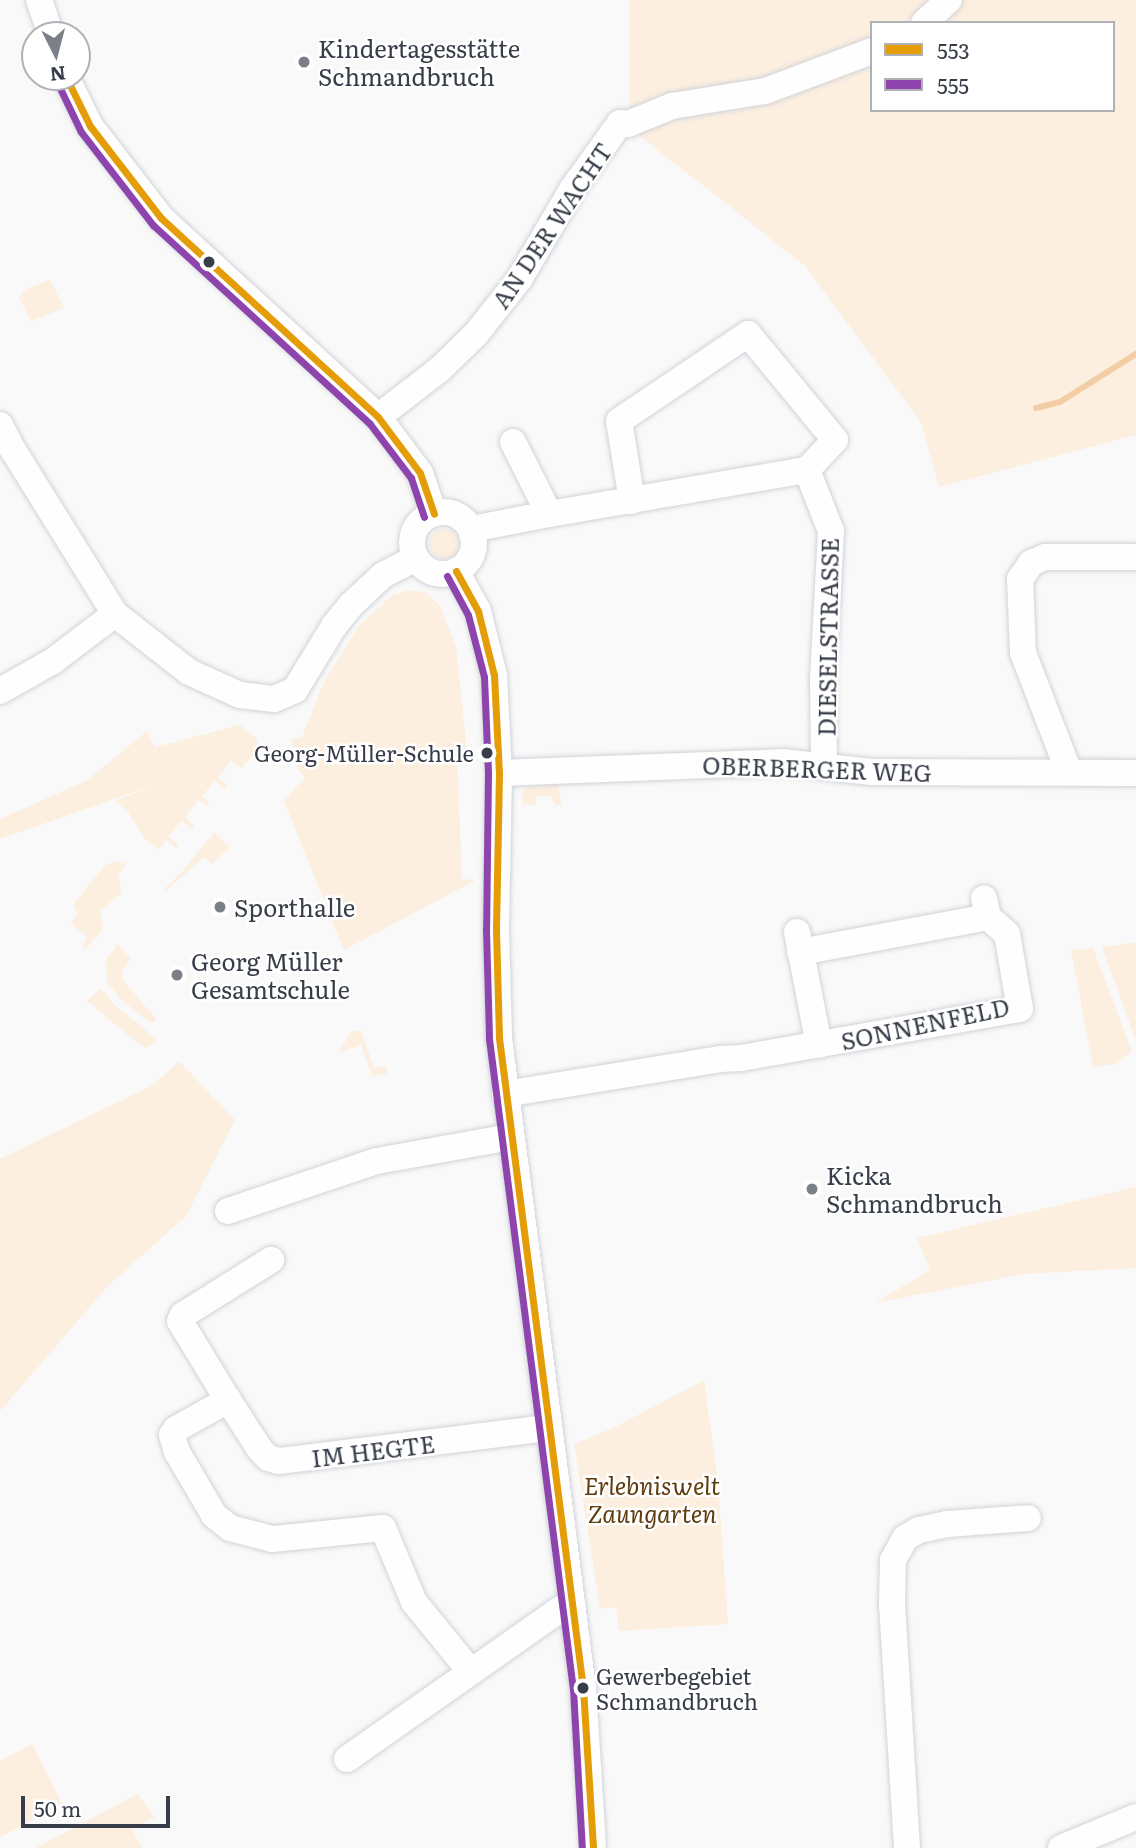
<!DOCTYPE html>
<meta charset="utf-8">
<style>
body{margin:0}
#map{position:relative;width:1136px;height:1848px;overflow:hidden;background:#f9f9f9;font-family:Literata,serif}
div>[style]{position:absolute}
.green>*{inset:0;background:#fcefe0}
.round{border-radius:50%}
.stream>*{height:6px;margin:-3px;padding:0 3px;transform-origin:3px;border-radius:3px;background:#f3cea4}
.roads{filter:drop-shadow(0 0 2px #d0d3d9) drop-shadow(0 0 2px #d0d3d9)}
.minor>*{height:26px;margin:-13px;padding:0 13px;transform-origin:13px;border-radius:13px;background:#fefefe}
.minor>.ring{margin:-13px;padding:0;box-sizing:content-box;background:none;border:26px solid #fefefe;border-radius:50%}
.bus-1>*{height:7px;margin:-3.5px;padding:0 3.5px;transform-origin:3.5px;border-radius:3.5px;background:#e49c07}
.bus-2>*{height:7px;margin:-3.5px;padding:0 3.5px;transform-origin:3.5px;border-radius:3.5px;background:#8e44ad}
.dots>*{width:19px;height:19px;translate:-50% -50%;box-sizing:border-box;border:4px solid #fff;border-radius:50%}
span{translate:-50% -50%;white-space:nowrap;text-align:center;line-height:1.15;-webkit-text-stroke:5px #fff;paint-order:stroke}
.bus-label{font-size:22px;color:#373d49}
.right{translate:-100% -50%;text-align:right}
.left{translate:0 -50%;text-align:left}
.poi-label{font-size:24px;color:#373d49}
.street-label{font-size:24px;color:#373d49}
.park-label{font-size:24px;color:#5f3d0e;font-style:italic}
.legend{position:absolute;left:870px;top:21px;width:245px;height:91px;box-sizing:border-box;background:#fff;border:2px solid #afb1b6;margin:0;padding:9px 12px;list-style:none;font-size:21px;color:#373d49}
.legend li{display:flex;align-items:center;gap:14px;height:35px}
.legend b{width:35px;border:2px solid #afb1b6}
.north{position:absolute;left:21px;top:21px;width:70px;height:70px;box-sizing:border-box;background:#fff;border:2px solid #afb1b6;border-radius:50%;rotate:174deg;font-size:19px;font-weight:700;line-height:28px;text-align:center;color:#373d49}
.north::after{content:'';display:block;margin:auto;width:24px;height:32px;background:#7b7f87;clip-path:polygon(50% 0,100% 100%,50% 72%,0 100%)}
.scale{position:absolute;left:21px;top:1796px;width:149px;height:32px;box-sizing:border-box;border:4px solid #373d49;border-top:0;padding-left:9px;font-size:21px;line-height:24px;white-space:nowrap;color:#373d49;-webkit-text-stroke:5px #fff;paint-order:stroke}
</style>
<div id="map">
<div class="green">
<i style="clip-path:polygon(630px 0,943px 0,918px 23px,872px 23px,872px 47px,766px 87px,629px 110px)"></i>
<i style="clip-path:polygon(951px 0,1136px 0,1136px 435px,939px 487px,921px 422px,804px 265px,626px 125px,872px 54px,872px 110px,1113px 110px,1113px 23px,928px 23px)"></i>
<i style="clip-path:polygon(50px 280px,64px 308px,31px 321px,19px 298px,27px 288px)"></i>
<i class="round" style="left:429px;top:529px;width:30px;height:30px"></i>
<i style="clip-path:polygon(410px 590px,426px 592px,440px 606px,456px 646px,467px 752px,457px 750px,462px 879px,476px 880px,344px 950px,284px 801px,305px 777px,298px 769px,291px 739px,302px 737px,324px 682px,358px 627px,392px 595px)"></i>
<i style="clip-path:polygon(240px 725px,255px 737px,260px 747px,242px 768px,231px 761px,218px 777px,228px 786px,225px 789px,215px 781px,202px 796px,209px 802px,207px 806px,198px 800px,185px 818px,194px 825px,192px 829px,181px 821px,168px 837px,179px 845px,176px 848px,166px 840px,158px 850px,146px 840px,128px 812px,115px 801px,163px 782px,0 839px,0 819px,86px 781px,147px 731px,155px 747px)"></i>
<i style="clip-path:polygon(558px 781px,562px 806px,555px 805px,552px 796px,536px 796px,535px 805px,523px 805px,522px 792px,526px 788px)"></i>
<i style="clip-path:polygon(214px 832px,230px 848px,211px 864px,205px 857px,165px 891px,164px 889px,181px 873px)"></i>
<i style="clip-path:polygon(115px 861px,126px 864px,118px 875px,122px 892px,100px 911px,103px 929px,85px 950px,82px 947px,87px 937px,71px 923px,78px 914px,73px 905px,104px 866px)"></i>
<i style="clip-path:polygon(1136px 942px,1136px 1041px,1102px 947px)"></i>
<i style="clip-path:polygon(118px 944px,131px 959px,122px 970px,123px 980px,156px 1019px,155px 1022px,148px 1021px,120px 999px,107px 981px,106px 960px)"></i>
<i style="clip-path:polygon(1093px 948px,1132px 1051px,1115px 1064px,1093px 1067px,1071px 950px)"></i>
<i style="clip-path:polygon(101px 988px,115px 1005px,156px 1039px,155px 1043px,144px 1048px,87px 1001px)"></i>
<i style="clip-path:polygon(352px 1031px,361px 1031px,374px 1068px,386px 1066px,387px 1074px,372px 1076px,361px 1045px,338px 1053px)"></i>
<i style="clip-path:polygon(179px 1061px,235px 1120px,186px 1216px,107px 1287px,0 1411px,0 1159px,153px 1085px)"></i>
<i style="clip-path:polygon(1136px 1187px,1136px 1268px,1025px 1274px,875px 1303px,930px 1270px,917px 1238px)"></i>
<i style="clip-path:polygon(704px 1380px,718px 1481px,728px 1624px,619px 1631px,616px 1607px,600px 1609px,574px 1444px,615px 1427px)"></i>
<i style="clip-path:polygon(32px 1744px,62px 1804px,0 1837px,0 1761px)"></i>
<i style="clip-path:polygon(138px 1794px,155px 1817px,132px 1829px,142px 1848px,35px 1848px)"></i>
</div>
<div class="stream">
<i style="left:1036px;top:408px;width:25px;rotate:-14deg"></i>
<i style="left:1060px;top:402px;width:90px;rotate:-32.3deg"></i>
</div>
<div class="roads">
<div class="minor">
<i style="left:39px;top:0;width:37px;rotate:71deg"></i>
<i style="left:924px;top:23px;width:34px;rotate:-43deg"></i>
<i style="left:66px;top:77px;width:55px;rotate:63.9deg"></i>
<i style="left:90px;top:126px;width:116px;rotate:52.3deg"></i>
<i style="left:161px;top:218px;width:294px;rotate:42.5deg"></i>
<i style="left:378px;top:417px;width:70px;rotate:53.1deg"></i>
<i style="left:420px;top:473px;width:43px;rotate:71.1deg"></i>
<i style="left:378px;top:417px;width:78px;rotate:-37.7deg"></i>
<i style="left:440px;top:369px;width:50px;rotate:-44.2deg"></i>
<i style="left:476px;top:334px;width:71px;rotate:-51.8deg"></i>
<i style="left:520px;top:278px;width:104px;rotate:-59.5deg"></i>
<i style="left:573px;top:188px;width:80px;rotate:-54.1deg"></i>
<i style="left:620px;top:123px;width:8px;rotate:7deg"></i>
<i style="left:628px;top:124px;width:48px;rotate:-22.2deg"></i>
<i style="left:672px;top:106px;width:94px;rotate:-9.2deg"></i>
<i style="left:765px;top:91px;width:114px;rotate:-20.5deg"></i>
<i style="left:0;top:425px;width:28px;rotate:63deg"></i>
<i style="left:13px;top:450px;width:193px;rotate:58.1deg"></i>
<i style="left:115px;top:614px;width:94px;rotate:38.1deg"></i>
<i style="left:189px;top:672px;width:56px;rotate:24.3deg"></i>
<i style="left:240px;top:695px;width:34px;rotate:7deg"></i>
<i style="left:274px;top:699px;width:23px;rotate:-23deg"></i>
<i style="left:295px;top:690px;width:75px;rotate:-58.6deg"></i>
<i style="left:334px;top:626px;width:27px;rotate:-51deg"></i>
<i style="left:351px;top:605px;width:44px;rotate:-43.2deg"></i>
<i style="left:383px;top:575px;width:37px;rotate:-27deg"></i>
<i style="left:513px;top:442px;width:80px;rotate:63.4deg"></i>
<i style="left:632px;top:501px;width:81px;rotate:-99.2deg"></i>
<i style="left:619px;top:421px;width:156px;rotate:-34deg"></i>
<i style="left:748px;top:334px;width:137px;rotate:50.6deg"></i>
<i style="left:835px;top:440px;width:41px;rotate:133deg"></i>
<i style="left:807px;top:470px;width:66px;rotate:68.5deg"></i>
<i style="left:831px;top:531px;width:148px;rotate:93.1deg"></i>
<i style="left:823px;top:679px;width:87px;rotate:89.3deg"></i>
<i class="ring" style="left:412px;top:512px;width:36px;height:36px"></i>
<i style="left:472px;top:534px;width:12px;rotate:-35deg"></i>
<i style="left:482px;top:527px;width:68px;rotate:-11deg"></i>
<i style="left:549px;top:514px;width:262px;rotate:-9.7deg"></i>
<i style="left:456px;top:571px;width:46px;rotate:61.2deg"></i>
<i style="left:478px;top:611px;width:66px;rotate:76deg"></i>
<i style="left:494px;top:675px;width:98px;rotate:87.1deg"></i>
<i style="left:499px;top:773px;width:157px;rotate:91.1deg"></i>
<i style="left:496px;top:930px;width:108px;rotate:88.4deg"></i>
<i style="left:499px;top:1038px;width:655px;rotate:82.64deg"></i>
<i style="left:583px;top:1688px;width:160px;rotate:86.4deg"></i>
<i style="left:0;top:691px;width:61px;rotate:-29.5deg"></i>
<i style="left:53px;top:661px;width:78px;rotate:-37.2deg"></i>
<i style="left:1069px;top:772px;width:128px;rotate:-111.1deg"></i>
<i style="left:1023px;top:653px;width:74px;rotate:-92.3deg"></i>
<i style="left:1020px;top:579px;width:19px;rotate:-55deg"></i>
<i style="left:1031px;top:563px;width:15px;rotate:-23deg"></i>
<i style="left:1045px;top:557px;width:91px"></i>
<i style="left:499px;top:773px;width:283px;rotate:-2.2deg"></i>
<i style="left:782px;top:762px;width:90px;rotate:6.4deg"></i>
<i style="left:871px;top:772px;width:265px;rotate:0.2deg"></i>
<i style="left:797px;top:932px;width:115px;rotate:79deg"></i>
<i style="left:800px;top:952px;width:191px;rotate:-10.5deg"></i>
<i style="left:505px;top:1094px;width:218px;rotate:-9.2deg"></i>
<i style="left:720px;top:1059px;width:21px;rotate:-3deg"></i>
<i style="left:741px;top:1058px;width:283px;rotate:-10deg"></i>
<i style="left:1020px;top:1009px;width:76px;rotate:-99.8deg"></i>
<i style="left:1007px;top:934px;width:25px;rotate:-138deg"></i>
<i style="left:988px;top:917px;width:19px;rotate:-102deg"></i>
<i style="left:228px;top:1211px;width:157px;rotate:-18.6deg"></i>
<i style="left:377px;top:1161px;width:136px;rotate:-10.2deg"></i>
<i style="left:228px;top:1400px;width:92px;rotate:-121.3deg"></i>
<i style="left:180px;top:1321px;width:7px;rotate:-63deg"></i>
<i style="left:183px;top:1315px;width:104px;rotate:-32deg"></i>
<i style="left:471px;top:1672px;width:90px;rotate:-129.2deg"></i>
<i style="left:414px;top:1602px;width:80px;rotate:-112.7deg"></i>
<i style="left:383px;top:1528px;width:112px;rotate:174.3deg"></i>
<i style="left:272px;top:1539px;width:43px;rotate:-165.3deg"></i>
<i style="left:230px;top:1528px;width:21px;rotate:-141deg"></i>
<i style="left:214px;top:1515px;width:73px;rotate:-120.4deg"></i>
<i style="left:177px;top:1452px;width:18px;rotate:-106deg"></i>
<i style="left:172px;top:1435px;width:7px;rotate:-56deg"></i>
<i style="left:176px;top:1429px;width:60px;rotate:-29.1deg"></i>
<i style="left:228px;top:1400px;width:57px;rotate:57.1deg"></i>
<i style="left:259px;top:1448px;width:13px;rotate:48deg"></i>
<i style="left:268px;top:1458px;width:11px;rotate:15deg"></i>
<i style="left:279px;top:1461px;width:272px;rotate:-7deg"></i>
<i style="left:347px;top:1759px;width:259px;rotate:-35.1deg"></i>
<i style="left:559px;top:1610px;width:14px;rotate:-17deg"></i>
<i style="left:907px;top:1848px;width:242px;rotate:-93.5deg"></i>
<i style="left:892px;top:1606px;width:46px;rotate:-88.8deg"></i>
<i style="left:893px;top:1560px;width:25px;rotate:-61deg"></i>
<i style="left:905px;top:1538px;width:16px;rotate:-30deg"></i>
<i style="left:919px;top:1530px;width:29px;rotate:-12deg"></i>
<i style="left:947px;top:1524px;width:81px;rotate:-4.2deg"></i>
<i style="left:1061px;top:1848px;width:81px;rotate:-22.5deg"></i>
</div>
</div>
<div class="bus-1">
<i style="left:66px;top:77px;width:55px;rotate:63.9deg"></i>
<i style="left:90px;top:126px;width:116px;rotate:52.3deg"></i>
<i style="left:161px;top:218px;width:294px;rotate:42.5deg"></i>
<i style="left:378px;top:417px;width:70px;rotate:53.1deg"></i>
<i style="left:420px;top:473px;width:43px;rotate:71.1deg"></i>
<i style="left:456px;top:571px;width:46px;rotate:61.2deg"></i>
<i style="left:478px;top:611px;width:66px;rotate:76deg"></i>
<i style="left:494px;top:675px;width:98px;rotate:87.1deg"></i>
<i style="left:499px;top:773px;width:157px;rotate:91.1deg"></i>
<i style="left:496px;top:930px;width:108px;rotate:88.4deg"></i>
<i style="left:499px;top:1038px;width:655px;rotate:82.64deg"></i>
<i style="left:583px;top:1688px;width:160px;rotate:86.4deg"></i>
</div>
<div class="bus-2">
<i style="left:57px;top:82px;width:55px;rotate:64.4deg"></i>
<i style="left:81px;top:132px;width:118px;rotate:52.3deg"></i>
<i style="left:153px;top:225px;width:294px;rotate:42.5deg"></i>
<i style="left:370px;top:424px;width:68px;rotate:52.8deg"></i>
<i style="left:411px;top:478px;width:41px;rotate:71.6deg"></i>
<i style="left:447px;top:576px;width:44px;rotate:61.7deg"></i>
<i style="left:468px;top:615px;width:64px;rotate:75.5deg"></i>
<i style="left:484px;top:677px;width:96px;rotate:87.6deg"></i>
<i style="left:488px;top:773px;width:157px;rotate:90.7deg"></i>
<i style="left:486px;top:930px;width:109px;rotate:88.4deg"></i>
<i style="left:489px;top:1039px;width:655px;rotate:82.64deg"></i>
<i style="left:573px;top:1689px;width:159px;rotate:86.8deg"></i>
</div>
<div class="dots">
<i style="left:304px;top:62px;background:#7b7f87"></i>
<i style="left:209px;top:262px;background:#373d49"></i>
<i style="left:487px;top:753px;background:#373d49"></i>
<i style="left:220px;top:907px;background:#7b7f87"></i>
<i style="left:177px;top:975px;background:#7b7f87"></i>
<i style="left:812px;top:1189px;background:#7b7f87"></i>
<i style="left:583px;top:1688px;background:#373d49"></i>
</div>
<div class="bus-label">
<span class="right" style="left:474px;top:753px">Georg-Müller-Schule</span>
<span class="left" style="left:596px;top:1688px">Gewerbegebiet<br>Schmandbruch</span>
</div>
<div class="poi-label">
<span class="left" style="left:318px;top:62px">Kindertagesstätte<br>Schmandbruch</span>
<span class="left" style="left:234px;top:907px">Sporthalle</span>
<span class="left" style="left:191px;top:975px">Georg Müller<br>Gesamtschule</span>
<span class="left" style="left:826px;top:1189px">Kicka<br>Schmandbruch</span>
</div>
<div class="street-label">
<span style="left:551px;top:225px;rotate:-56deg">AN DER WACHT</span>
<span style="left:827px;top:637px;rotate:-89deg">DIESELSTRASSE</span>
<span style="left:817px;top:768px;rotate:2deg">OBERBERGER WEG</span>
<span style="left:925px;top:1023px;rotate:-12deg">SONNENFELD</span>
<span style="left:373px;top:1450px;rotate:-7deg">IM HEGTE</span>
</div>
<div class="park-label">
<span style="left:652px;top:1499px">Erlebniswelt<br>Zaungarten</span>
</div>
<ul class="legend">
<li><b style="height:9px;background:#e49c07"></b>553</li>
<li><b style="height:9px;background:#8e44ad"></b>555</li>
</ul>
<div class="north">N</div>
<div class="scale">50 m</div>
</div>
